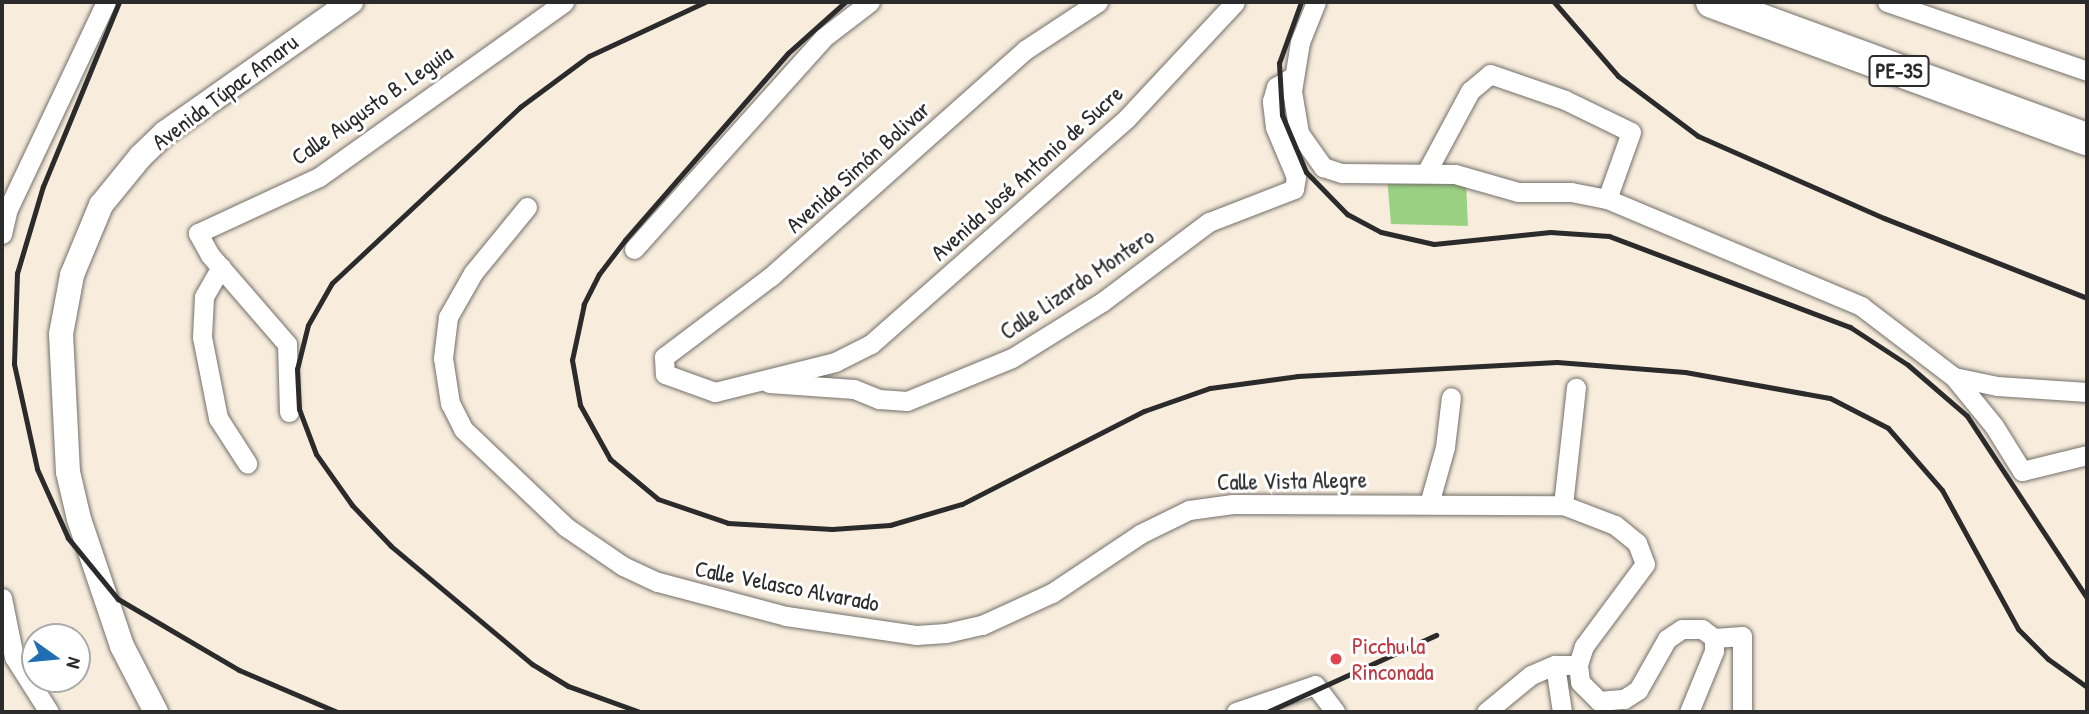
<!DOCTYPE html>
<meta charset="utf-8">
<style>
body{margin:0}
#map{position:relative;width:2089px;height:714px;overflow:hidden;background:#f8eddd;font-family:"Patrick Hand",sans-serif}
div>[style]{position:absolute}
.green>*{inset:0;background:#9ad183}
.roads{filter:drop-shadow(0 0 2px #736f69) drop-shadow(0 0 2px #736f69)}
.minor>*{height:19px;margin:-9.5px;padding:0 9.5px;transform-origin:9.5px;border-radius:9.5px;background:#fff}
.tertiary>*{height:24px;margin:-12px;padding:0 12px;transform-origin:12px;border-radius:12px;background:#fff}
.trunk>*{height:32px;margin:-16px;padding:0 16px;transform-origin:16px;border-radius:16px;background:#fff}
.rail>*{height:5px;margin:-2.5px;padding:0 2.5px;transform-origin:2.5px;border-radius:2.5px;background:#2b2b2b}
.dots>*{width:19px;height:19px;translate:-50% -50%;box-sizing:border-box;border:4px solid #fff;border-radius:50%}
span{translate:-50% -50%;white-space:nowrap;text-align:center;line-height:1.15;-webkit-text-stroke:6px #fff;paint-order:stroke}
.shield-label span{padding:2px 5px;background:#fff;border:2px solid;border-radius:5px;-webkit-text-stroke-width:0}
.shield-label{font-size:21px;color:#2b2b2b;font-weight:700}
.street-label{font-size:23px;color:#2b2b2b}
.health-label{font-size:23px;color:#be3a42}
.left{translate:0 -50%;text-align:left}
.frame{position:absolute;inset:0;border:4px solid #2b2b2b;pointer-events:none}
.north{position:absolute;left:21px;top:623px;width:70px;height:70px;box-sizing:border-box;background:#fff;border:2px solid #aaa;border-radius:50%;rotate:105deg;font-size:19px;font-weight:700;line-height:28px;text-align:center;color:#2b2b2b}
.north::after{content:'';display:block;margin:auto;width:24px;height:32px;background:#1f6fb2;clip-path:polygon(50% 0,100% 100%,50% 72%,0 100%)}
</style>
<div id="map">
<div class="green">
<i style="clip-path:polygon(1387px 177px,1466px 182px,1468px 226px,1391px 224px)"></i>
</div>
<div class="roads">
<div class="minor">
<i style="left:1098px;top:2px;width:87px;rotate:146.7deg"></i>
<i style="left:1025px;top:50px;width:341px;rotate:138.3deg"></i>
<i style="left:770px;top:277px;width:133px;rotate:143deg"></i>
<i style="left:664px;top:357px;width:17px;rotate:87deg"></i>
<i style="left:665px;top:374px;width:53px;rotate:19.8deg"></i>
<i style="left:715px;top:392px;width:124px;rotate:-14deg"></i>
<i style="left:835px;top:362px;width:40px;rotate:-26.6deg"></i>
<i style="left:871px;top:344px;width:341px;rotate:-41.4deg"></i>
<i style="left:1127px;top:118px;width:158px;rotate:-47deg"></i>
<i style="left:1316px;top:2px;width:43px;rotate:111.8deg"></i>
<i style="left:1300px;top:42px;width:50px;rotate:99.3deg"></i>
<i style="left:1292px;top:91px;width:43px;rotate:80.5deg"></i>
<i style="left:1299px;top:133px;width:42px;rotate:54.8deg"></i>
<i style="left:1323px;top:167px;width:20px;rotate:18deg"></i>
<i style="left:1342px;top:173px;width:113px;rotate:0.5deg"></i>
<i style="left:1455px;top:174px;width:66px;rotate:15.9deg"></i>
<i style="left:1518px;top:192px;width:53px"></i>
<i style="left:1571px;top:192px;width:37px;rotate:11deg"></i>
<i style="left:1607px;top:199px;width:276px;rotate:22.8deg"></i>
<i style="left:1861px;top:306px;width:117px;rotate:37.4deg"></i>
<i style="left:1954px;top:377px;width:63px;rotate:50.8deg"></i>
<i style="left:1994px;top:426px;width:53px;rotate:58.1deg"></i>
<i style="left:2022px;top:471px;width:67px;rotate:-13.8deg"></i>
<i style="left:1887px;top:2px;width:212px;rotate:19deg"></i>
<i style="left:1427px;top:171px;width:91px;rotate:-61.7deg"></i>
<i style="left:1470px;top:91px;width:26px;rotate:-40deg"></i>
<i style="left:1490px;top:74px;width:79px;rotate:19.1deg"></i>
<i style="left:1565px;top:100px;width:73px;rotate:25.9deg"></i>
<i style="left:1631px;top:132px;width:71px;rotate:109.7deg"></i>
<i style="left:527px;top:207px;width:85px;rotate:129.3deg"></i>
<i style="left:473px;top:273px;width:51px;rotate:119.6deg"></i>
<i style="left:448px;top:317px;width:41px;rotate:97deg"></i>
<i style="left:443px;top:358px;width:46px;rotate:81.2deg"></i>
<i style="left:450px;top:403px;width:29px;rotate:63deg"></i>
<i style="left:463px;top:429px;width:142px;rotate:43.6deg"></i>
<i style="left:566px;top:527px;width:69px;rotate:34.4deg"></i>
<i style="left:623px;top:566px;width:38px;rotate:25deg"></i>
<i style="left:658px;top:582px;width:132px;rotate:14.9deg"></i>
<i style="left:786px;top:616px;width:131px;rotate:8.3deg"></i>
<i style="left:916px;top:635px;width:30px;rotate:-4deg"></i>
<i style="left:946px;top:633px;width:37px;rotate:-13deg"></i>
<i style="left:982px;top:625px;width:77px;rotate:-24.6deg"></i>
<i style="left:1052px;top:593px;width:106px;rotate:-33.8deg"></i>
<i style="left:1140px;top:534px;width:55px;rotate:-26.1deg"></i>
<i style="left:1189px;top:510px;width:44px;rotate:-7.8deg"></i>
<i style="left:1233px;top:504px;width:330px;rotate:0.2deg"></i>
<i style="left:1563px;top:505px;width:56px;rotate:21deg"></i>
<i style="left:1615px;top:525px;width:28px;rotate:39deg"></i>
<i style="left:1637px;top:543px;width:22px;rotate:69deg"></i>
<i style="left:1645px;top:564px;width:102px;rotate:126.6deg"></i>
<i style="left:1584px;top:646px;width:20px;rotate:108deg"></i>
<i style="left:1578px;top:665px;width:17px;rotate:83deg"></i>
<i style="left:1580px;top:682px;width:27px;rotate:45deg"></i>
<i style="left:1599px;top:701px;width:25px;rotate:-5deg"></i>
<i style="left:1624px;top:699px;width:17px;rotate:-33deg"></i>
<i style="left:1638px;top:690px;width:59px;rotate:-60.4deg"></i>
<i style="left:1667px;top:639px;width:18px;rotate:-34deg"></i>
<i style="left:1682px;top:629px;width:20px"></i>
<i style="left:1702px;top:629px;width:15px;rotate:37deg"></i>
<i style="left:1714px;top:638px;width:13px;rotate:90deg"></i>
<i style="left:1714px;top:651px;width:66px;rotate:112.3deg"></i>
<i style="left:2px;top:234px;width:26px;rotate:-77deg"></i>
<i style="left:8px;top:209px;width:229px;rotate:-64.7deg"></i>
<i style="left:634px;top:249px;width:283px;rotate:-48.1deg"></i>
<i style="left:823px;top:38px;width:59px;rotate:-37.5deg"></i>
<i style="left:221px;top:267px;width:34px;rotate:120deg"></i>
<i style="left:204px;top:297px;width:40px;rotate:92.9deg"></i>
<i style="left:202px;top:337px;width:83px;rotate:78.8deg"></i>
<i style="left:218px;top:418px;width:54px;rotate:57.2deg"></i>
<i style="left:1954px;top:377px;width:44px;rotate:11.8deg"></i>
<i style="left:1997px;top:386px;width:90px;rotate:3.8deg"></i>
<i style="left:769px;top:383px;width:85px;rotate:4deg"></i>
<i style="left:854px;top:389px;width:27px;rotate:22deg"></i>
<i style="left:879px;top:399px;width:28px;rotate:4deg"></i>
<i style="left:907px;top:401px;width:113px;rotate:-22.3deg"></i>
<i style="left:1012px;top:358px;width:106px;rotate:-31.9deg"></i>
<i style="left:1102px;top:302px;width:134px;rotate:-36.8deg"></i>
<i style="left:1209px;top:222px;width:91px;rotate:-21.2deg"></i>
<i style="left:1294px;top:189px;width:12px;rotate:-81deg"></i>
<i style="left:1296px;top:177px;width:54px;rotate:-112.8deg"></i>
<i style="left:1275px;top:127px;width:26px;rotate:-97deg"></i>
<i style="left:1272px;top:101px;width:15px;rotate:-74deg"></i>
<i style="left:1276px;top:87px;width:19px;rotate:-32deg"></i>
<i style="left:289px;top:412px;width:68px;rotate:-91.7deg"></i>
<i style="left:287px;top:344px;width:118px;rotate:-130.9deg"></i>
<i style="left:210px;top:255px;width:25px;rotate:-119deg"></i>
<i style="left:198px;top:233px;width:133px;rotate:-24.8deg"></i>
<i style="left:319px;top:177px;width:301px;rotate:-35.5deg"></i>
<i style="left:1429px;top:504px;width:59px;rotate:-74.3deg"></i>
<i style="left:1445px;top:447px;width:50px;rotate:-83.2deg"></i>
<i style="left:1563px;top:505px;width:118px;rotate:-83.7deg"></i>
<i style="left:2px;top:598px;width:60px;rotate:78.5deg"></i>
<i style="left:14px;top:657px;width:65px;rotate:57.5deg"></i>
<i style="left:1714px;top:638px;width:28px;rotate:-4deg"></i>
<i style="left:1742px;top:636px;width:76px;rotate:90deg"></i>
<i style="left:1555px;top:665px;width:48px;rotate:81.5deg"></i>
<i style="left:1236px;top:712px;width:83px;rotate:-18.9deg"></i>
<i style="left:1315px;top:685px;width:34px;rotate:53deg"></i>
<i style="left:1486px;top:712px;width:58px;rotate:-39.4deg"></i>
<i style="left:1531px;top:675px;width:26px;rotate:-23deg"></i>
<i style="left:1555px;top:665px;width:23px"></i>
</div>
<div class="tertiary">
<i style="left:156px;top:712px;width:74px;rotate:-117.3deg"></i>
<i style="left:122px;top:646px;width:134px;rotate:-108.7deg"></i>
<i style="left:79px;top:519px;width:48px;rotate:-103.2deg"></i>
<i style="left:68px;top:472px;width:138px;rotate:-92.9deg"></i>
<i style="left:61px;top:334px;width:60px;rotate:-79.4deg"></i>
<i style="left:72px;top:275px;width:76px;rotate:-67.5deg"></i>
<i style="left:101px;top:205px;width:63px;rotate:-50.8deg"></i>
<i style="left:141px;top:156px;width:33px;rotate:-44deg"></i>
<i style="left:165px;top:133px;width:228px;rotate:-35.2deg"></i>
</div>
<div class="trunk">
<i style="left:1712px;top:2px;width:399px;rotate:20.1deg"></i>
</div>
</div>
<div class="rail">
<i style="left:119px;top:2px;width:199px;rotate:112.4deg"></i>
<i style="left:43px;top:186px;width:91px;rotate:106.6deg"></i>
<i style="left:17px;top:273px;width:91px;rotate:91.9deg"></i>
<i style="left:14px;top:364px;width:107px;rotate:77.6deg"></i>
<i style="left:37px;top:469px;width:76px;rotate:65.8deg"></i>
<i style="left:68px;top:538px;width:79px;rotate:50.7deg"></i>
<i style="left:118px;top:599px;width:140px;rotate:30.4deg"></i>
<i style="left:239px;top:670px;width:107px;rotate:23.2deg"></i>
<i style="left:845px;top:2px;width:76px;rotate:138.2deg"></i>
<i style="left:788px;top:53px;width:248px;rotate:131.1deg"></i>
<i style="left:625px;top:240px;width:43px;rotate:127.4deg"></i>
<i style="left:599px;top:274px;width:34px;rotate:117deg"></i>
<i style="left:584px;top:304px;width:57px;rotate:102.1deg"></i>
<i style="left:572px;top:360px;width:46px;rotate:79.9deg"></i>
<i style="left:580px;top:405px;width:62px;rotate:60.9deg"></i>
<i style="left:610px;top:459px;width:62px;rotate:39.8deg"></i>
<i style="left:658px;top:499px;width:74px;rotate:18.9deg"></i>
<i style="left:728px;top:523px;width:104px;rotate:3.3deg"></i>
<i style="left:832px;top:529px;width:58px;rotate:-3.9deg"></i>
<i style="left:890px;top:525px;width:75px;rotate:-16.3deg"></i>
<i style="left:962px;top:504px;width:204px;rotate:-27.1deg"></i>
<i style="left:1144px;top:411px;width:70px;rotate:-19.2deg"></i>
<i style="left:1210px;top:388px;width:89px;rotate:-7.8deg"></i>
<i style="left:1298px;top:376px;width:259px;rotate:-3.1deg"></i>
<i style="left:1557px;top:362px;width:128px;rotate:4.5deg"></i>
<i style="left:1685px;top:372px;width:147px;rotate:10.2deg"></i>
<i style="left:1830px;top:398px;width:65px;rotate:27.3deg"></i>
<i style="left:1888px;top:428px;width:82px;rotate:48.9deg"></i>
<i style="left:1942px;top:490px;width:158px;rotate:61.3deg"></i>
<i style="left:2018px;top:629px;width:42px;rotate:45deg"></i>
<i style="left:2048px;top:659px;width:48px;rotate:35.7deg"></i>
<i style="left:1301px;top:2px;width:65px;rotate:109.8deg"></i>
<i style="left:1279px;top:63px;width:52px;rotate:86.7deg"></i>
<i style="left:1282px;top:115px;width:62px;rotate:67.2deg"></i>
<i style="left:1306px;top:172px;width:59px;rotate:45.7deg"></i>
<i style="left:1347px;top:214px;width:38px;rotate:28deg"></i>
<i style="left:1381px;top:232px;width:54px;rotate:12.8deg"></i>
<i style="left:1434px;top:244px;width:117px;rotate:-5.9deg"></i>
<i style="left:1550px;top:232px;width:59px;rotate:3.9deg"></i>
<i style="left:1609px;top:236px;width:258px;rotate:20.7deg"></i>
<i style="left:1850px;top:327px;width:69px;rotate:33.2deg"></i>
<i style="left:1908px;top:365px;width:78px;rotate:40.8deg"></i>
<i style="left:1967px;top:416px;width:218px;rotate:56.6deg"></i>
<i style="left:1554px;top:2px;width:98px;rotate:49.1deg"></i>
<i style="left:1618px;top:76px;width:100px;rotate:36.9deg"></i>
<i style="left:1698px;top:136px;width:203px;rotate:23.8deg"></i>
<i style="left:1884px;top:218px;width:218px;rotate:21.5deg"></i>
<i style="left:640px;top:712px;width:77px;rotate:-160.1deg"></i>
<i style="left:568px;top:686px;width:42px;rotate:-148.6deg"></i>
<i style="left:532px;top:664px;width:184px;rotate:-140.1deg"></i>
<i style="left:391px;top:546px;width:57px;rotate:-133.6deg"></i>
<i style="left:352px;top:505px;width:62px;rotate:-125.2deg"></i>
<i style="left:316px;top:454px;width:48px;rotate:-110.7deg"></i>
<i style="left:299px;top:409px;width:40px;rotate:-92.9deg"></i>
<i style="left:297px;top:369px;width:45px;rotate:-76deg"></i>
<i style="left:308px;top:325px;width:48px;rotate:-60.3deg"></i>
<i style="left:332px;top:283px;width:258px;rotate:-43.1deg"></i>
<i style="left:520px;top:107px;width:86px;rotate:-36.5deg"></i>
<i style="left:589px;top:56px;width:128px;rotate:-25deg"></i>
<i style="left:1267px;top:712px;width:186px;rotate:-24.5deg"></i>
</div>
<div class="dots">
<i style="left:1336px;top:659px;background:#e0444e"></i>
</div>
<div class="shield-label">
<span style="left:1899px;top:71px">PE-3S</span>
</div>
<div class="street-label">
<span style="left:225px;top:92px;rotate:-37deg">Avenida Túpac Amaru</span>
<span style="left:372px;top:105px;rotate:-35deg">Calle Augusto B. Leguia</span>
<span style="left:858px;top:167px;rotate:-42deg">Avenida Simón Bolivar</span>
<span style="left:1027px;top:173px;rotate:-42deg">Avenida José Antonio de Sucre</span>
<span style="left:1077px;top:284px;rotate:-34deg">Calle Lizardo Montero</span>
<span style="left:1292px;top:481px;rotate:-1deg">Calle Vista Alegre</span>
<span style="left:787px;top:586px;rotate:11deg">Calle Velasco Alvarado</span>
</div>
<div class="health-label">
<span class="left" style="left:1352px;top:659px">Picchu la<br>Rinconada</span>
</div>
<div class="frame"></div>
<div class="north">N</div>
</div>
